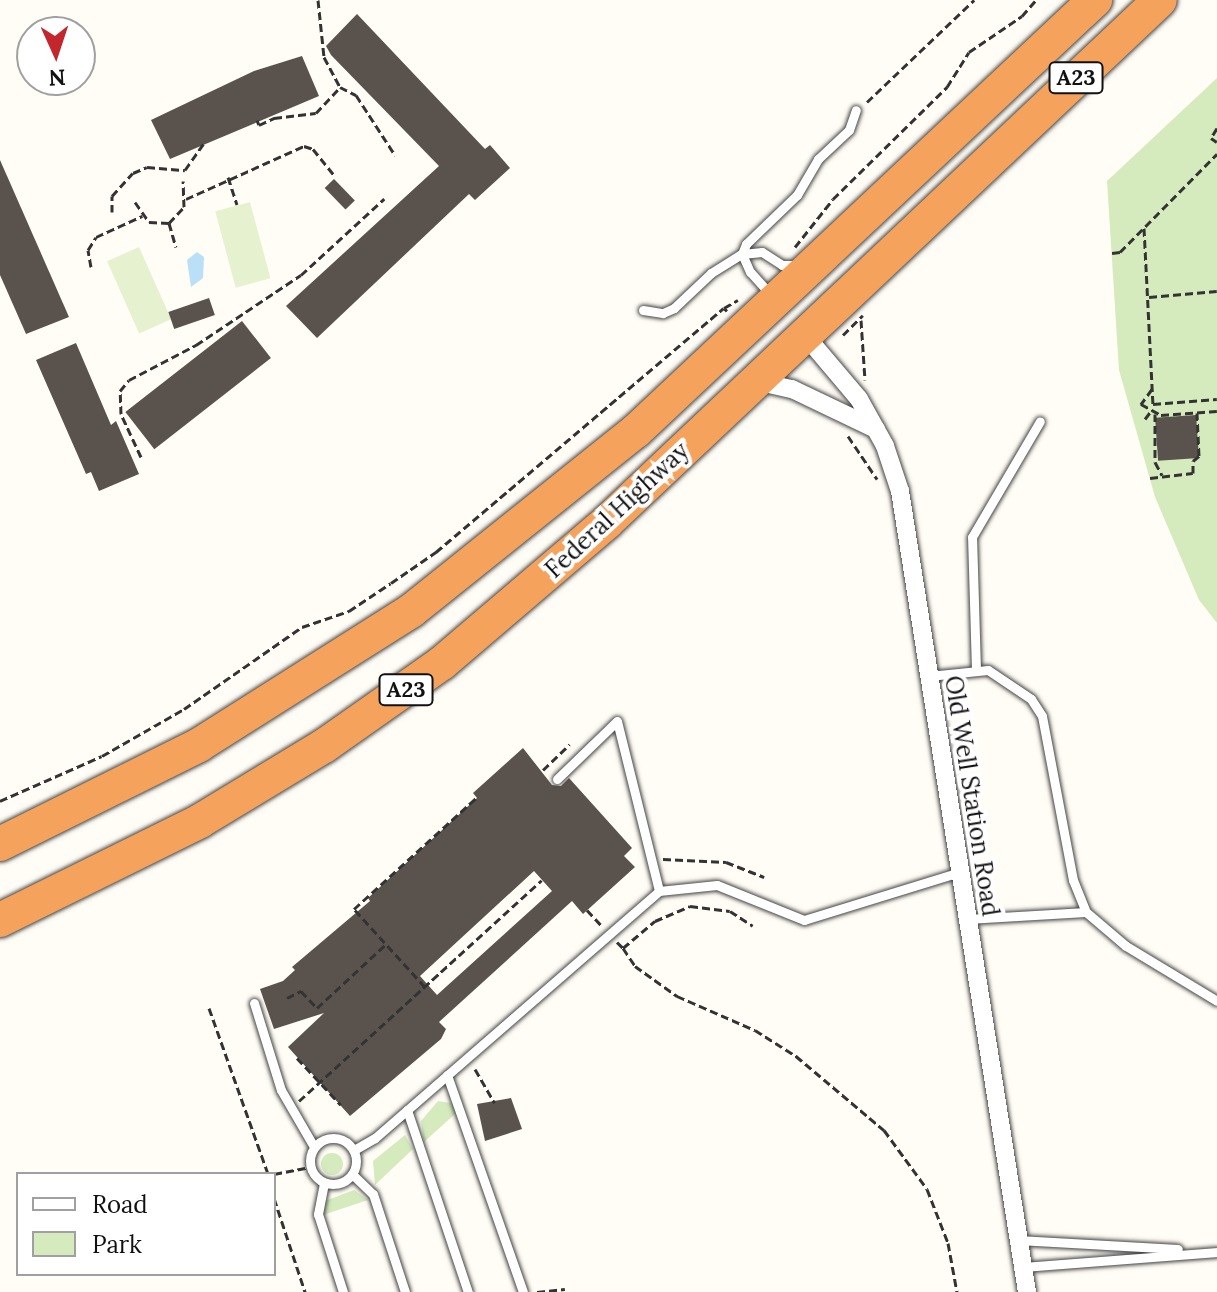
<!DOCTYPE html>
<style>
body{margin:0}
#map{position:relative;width:1217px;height:1292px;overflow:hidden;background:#fffdf5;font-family:Lora,serif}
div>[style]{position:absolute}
.green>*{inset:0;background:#d5ebbd}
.round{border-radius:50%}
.pitch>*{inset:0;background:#e6f2cf;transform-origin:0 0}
.water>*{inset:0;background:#b9e0f7}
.building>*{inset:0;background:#5a524d;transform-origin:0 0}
.path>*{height:3px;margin-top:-1.5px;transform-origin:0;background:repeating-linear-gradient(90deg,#333 0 8px,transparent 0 12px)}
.roads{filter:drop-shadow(0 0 2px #444) drop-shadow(0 0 2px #444)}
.lane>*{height:9px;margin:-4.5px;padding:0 4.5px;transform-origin:4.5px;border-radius:4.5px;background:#fff}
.lane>.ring{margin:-4.5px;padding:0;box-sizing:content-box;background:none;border:9px solid #fff;border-radius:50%}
.street>*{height:18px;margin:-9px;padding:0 9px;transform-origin:9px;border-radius:9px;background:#fff}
.highway>*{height:34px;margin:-17px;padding:0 17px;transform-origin:17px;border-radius:17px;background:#f5a25d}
span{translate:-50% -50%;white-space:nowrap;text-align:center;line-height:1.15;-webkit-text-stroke:8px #fff;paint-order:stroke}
.shield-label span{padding:2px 6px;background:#fff;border:2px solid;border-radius:6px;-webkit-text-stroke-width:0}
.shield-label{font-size:22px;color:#111;font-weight:700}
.street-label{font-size:24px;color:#111}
.legend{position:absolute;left:16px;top:1172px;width:260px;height:104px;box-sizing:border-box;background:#fff;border:2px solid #a0a0a0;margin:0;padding:10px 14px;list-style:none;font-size:24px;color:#111}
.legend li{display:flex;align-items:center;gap:16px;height:40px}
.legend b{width:40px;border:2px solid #a0a0a0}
.north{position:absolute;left:16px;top:16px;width:80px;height:80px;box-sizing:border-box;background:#fff;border:2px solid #a0a0a0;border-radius:50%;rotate:177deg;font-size:22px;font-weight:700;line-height:32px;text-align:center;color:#111}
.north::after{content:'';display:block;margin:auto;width:28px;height:36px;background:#c4262e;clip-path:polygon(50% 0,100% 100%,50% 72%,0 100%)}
</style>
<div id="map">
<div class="green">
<i style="clip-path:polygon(1217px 78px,1217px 623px,1199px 600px,1155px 497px,1119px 370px,1107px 181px)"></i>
<i style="clip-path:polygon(438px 1101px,451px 1103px,456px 1113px,424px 1142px,421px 1121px)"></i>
<i style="clip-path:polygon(405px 1135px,413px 1149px,375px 1185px,373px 1161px)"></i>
<i class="round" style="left:321px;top:1153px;width:22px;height:22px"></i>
<i style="clip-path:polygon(354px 1190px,368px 1200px,323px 1215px,325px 1201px)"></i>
</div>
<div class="pitch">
<i style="left:250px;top:202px;width:79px;height:36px;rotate:75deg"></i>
<i style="left:139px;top:247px;width:79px;height:35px;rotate:66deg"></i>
</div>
<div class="water">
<i style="clip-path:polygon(197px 252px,204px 257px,203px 278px,191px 287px,187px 260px)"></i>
</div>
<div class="building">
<i style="clip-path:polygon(357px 14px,485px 149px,490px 145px,510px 168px,475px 200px,469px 194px,317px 338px,286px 306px,439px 166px,331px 55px,326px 46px)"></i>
<i style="clip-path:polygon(302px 56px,319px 96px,170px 159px,151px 120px,254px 71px)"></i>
<i style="clip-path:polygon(0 160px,69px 317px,26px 334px,0 275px)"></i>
<i style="left:334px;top:179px;width:30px;height:13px;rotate:46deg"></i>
<i style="left:209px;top:298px;width:18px;height:43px;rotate:71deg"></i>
<i style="left:242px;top:321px;width:47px;height:148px;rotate:52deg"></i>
<i style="clip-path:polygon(76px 343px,111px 425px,116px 421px,139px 474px,99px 491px,91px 472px,86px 474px,36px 360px)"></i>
<i style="left:1196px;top:415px;width:43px;height:41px;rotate:86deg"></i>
<i style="clip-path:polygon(evenodd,523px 748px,552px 785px,561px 786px,569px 778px,632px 848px,624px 856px,635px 867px,583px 914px,572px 901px,439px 1022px,446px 1029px,441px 1039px,350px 1116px,288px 1047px,324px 1013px,274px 1029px,260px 989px,283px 981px,295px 970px,292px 967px,370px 901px,368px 898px,477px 798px,473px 793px,523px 748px,534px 871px,552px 891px,437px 995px,420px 976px,534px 871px)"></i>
<i style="clip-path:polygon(511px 1098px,522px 1129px,485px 1141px,477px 1104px)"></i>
</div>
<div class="path">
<i style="left:318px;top:0;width:57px;rotate:84deg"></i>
<i style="left:324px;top:57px;width:34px;rotate:62deg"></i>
<i style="left:340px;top:87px;width:18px;rotate:27deg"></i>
<i style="left:356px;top:95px;width:72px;rotate:57deg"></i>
<i style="left:867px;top:102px;width:148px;rotate:-43.6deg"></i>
<i style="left:257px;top:120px;width:5px;rotate:68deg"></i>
<i style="left:259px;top:125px;width:17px;rotate:-25deg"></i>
<i style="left:274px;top:118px;width:42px;rotate:-6.8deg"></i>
<i style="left:316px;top:113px;width:35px;rotate:-47deg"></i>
<i style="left:1217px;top:128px;width:12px;rotate:121deg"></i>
<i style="left:1211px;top:138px;width:7px;rotate:34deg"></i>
<i style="left:228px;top:177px;width:29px;rotate:72deg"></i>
<i style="left:186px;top:199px;width:129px;rotate:-24.2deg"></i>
<i style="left:304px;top:146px;width:9px;rotate:18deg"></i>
<i style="left:313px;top:149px;width:35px;rotate:51deg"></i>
<i style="left:135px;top:202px;width:24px;rotate:55deg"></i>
<i style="left:149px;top:222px;width:20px;rotate:3deg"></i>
<i style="left:169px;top:223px;width:22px;rotate:-47deg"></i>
<i style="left:184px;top:207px;width:26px;rotate:-92deg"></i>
<i style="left:112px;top:212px;width:16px;rotate:-90deg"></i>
<i style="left:112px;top:196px;width:31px;rotate:-48deg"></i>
<i style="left:133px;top:173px;width:15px;rotate:-23deg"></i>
<i style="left:147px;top:167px;width:38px;rotate:5deg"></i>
<i style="left:185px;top:170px;width:32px;rotate:-55deg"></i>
<i style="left:169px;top:223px;width:25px;rotate:74deg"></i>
<i style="left:1144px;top:228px;width:176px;rotate:87.1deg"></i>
<i style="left:1153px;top:404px;width:64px;rotate:-4.5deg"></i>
<i style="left:795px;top:247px;width:61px;rotate:-51.6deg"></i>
<i style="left:833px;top:199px;width:160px;rotate:-44.5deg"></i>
<i style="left:947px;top:87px;width:41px;rotate:-57.8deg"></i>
<i style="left:969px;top:52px;width:64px;rotate:-34.2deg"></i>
<i style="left:1022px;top:16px;width:21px;rotate:-49deg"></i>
<i style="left:1112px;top:253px;width:8px;rotate:-7deg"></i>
<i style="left:1120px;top:252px;width:138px;rotate:-45.3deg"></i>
<i style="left:91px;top:267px;width:17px;rotate:-100deg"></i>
<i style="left:88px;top:250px;width:15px;rotate:-58deg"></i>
<i style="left:96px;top:237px;width:51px;rotate:-24.5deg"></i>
<i style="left:1149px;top:297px;width:68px;rotate:-5deg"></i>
<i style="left:727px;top:311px;width:4px;rotate:-135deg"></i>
<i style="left:724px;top:308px;width:16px;rotate:-30deg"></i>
<i style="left:861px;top:320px;width:60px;rotate:86.2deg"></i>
<i style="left:843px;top:335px;width:28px;rotate:-45deg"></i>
<i style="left:1152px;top:389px;width:19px;rotate:126deg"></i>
<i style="left:1141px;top:404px;width:23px;rotate:29deg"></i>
<i style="left:1161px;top:415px;width:56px;rotate:-4.1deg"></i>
<i style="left:1155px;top:414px;width:48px;rotate:90deg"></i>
<i style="left:1155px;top:462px;width:15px;rotate:62deg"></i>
<i style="left:1145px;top:419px;width:10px;rotate:-53deg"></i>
<i style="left:848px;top:436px;width:52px;rotate:56deg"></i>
<i style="left:141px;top:457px;width:47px;rotate:-114.9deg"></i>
<i style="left:121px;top:414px;width:23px;rotate:-92deg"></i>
<i style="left:120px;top:391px;width:14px;rotate:-51deg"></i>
<i style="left:129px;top:380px;width:76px;rotate:-27.6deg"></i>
<i style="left:196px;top:345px;width:126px;rotate:-33.7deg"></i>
<i style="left:301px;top:275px;width:113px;rotate:-42.5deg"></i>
<i style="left:1150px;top:478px;width:43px;rotate:-6.6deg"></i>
<i style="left:1193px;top:473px;width:12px;rotate:-90deg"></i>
<i style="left:1193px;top:461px;width:8px;rotate:-40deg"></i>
<i style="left:1199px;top:456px;width:43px;rotate:-92.7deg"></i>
<i style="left:543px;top:770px;width:37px;rotate:-44deg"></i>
<i style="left:0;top:801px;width:111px;rotate:-23.8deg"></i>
<i style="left:102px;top:756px;width:95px;rotate:-29.8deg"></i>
<i style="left:184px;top:709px;width:144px;rotate:-34.8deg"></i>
<i style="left:302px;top:627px;width:50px;rotate:-18.8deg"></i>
<i style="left:349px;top:611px;width:50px;rotate:-33.7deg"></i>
<i style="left:391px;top:583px;width:55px;rotate:-34.6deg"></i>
<i style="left:436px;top:552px;width:377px;rotate:-40.3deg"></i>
<i style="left:663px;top:859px;width:63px;rotate:2.7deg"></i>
<i style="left:726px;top:862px;width:41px;rotate:21.5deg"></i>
<i style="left:587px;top:910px;width:21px;rotate:47deg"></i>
<i style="left:617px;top:942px;width:8px;rotate:45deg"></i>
<i style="left:623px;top:948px;width:42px;rotate:-40.2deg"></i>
<i style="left:655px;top:921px;width:38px;rotate:-23deg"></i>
<i style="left:690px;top:906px;width:40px;rotate:7.1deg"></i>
<i style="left:730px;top:911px;width:27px;rotate:33deg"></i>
<i style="left:623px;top:948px;width:22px;rotate:56deg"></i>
<i style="left:635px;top:966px;width:52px;rotate:35.5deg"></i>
<i style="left:677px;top:996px;width:85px;rotate:23.6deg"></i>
<i style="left:755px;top:1030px;width:49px;rotate:32.4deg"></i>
<i style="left:796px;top:1056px;width:115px;rotate:40.1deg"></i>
<i style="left:884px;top:1130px;width:73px;rotate:53.9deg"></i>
<i style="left:927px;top:1189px;width:58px;rotate:68.7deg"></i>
<i style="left:948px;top:1243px;width:50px;rotate:79.6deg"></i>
<i style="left:425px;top:987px;width:105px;rotate:-132.3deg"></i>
<i style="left:354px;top:909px;width:166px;rotate:-42.3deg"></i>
<i style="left:287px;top:998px;width:16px;rotate:-27deg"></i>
<i style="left:301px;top:991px;width:23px;rotate:47deg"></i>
<i style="left:317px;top:1008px;width:94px;rotate:-42.8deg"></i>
<i style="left:209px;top:1008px;width:176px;rotate:70.4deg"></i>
<i style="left:297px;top:1058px;width:64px;rotate:46.9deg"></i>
<i style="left:475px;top:1069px;width:39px;rotate:60deg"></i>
<i style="left:299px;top:1101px;width:328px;rotate:-42.3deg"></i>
<i style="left:274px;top:1174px;width:37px;rotate:-11deg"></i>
<i style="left:274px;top:1198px;width:99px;rotate:71.7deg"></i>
<i style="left:537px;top:1292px;width:28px;rotate:-6deg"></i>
</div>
<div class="roads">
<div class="lane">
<i style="left:771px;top:295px;width:31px;rotate:-132deg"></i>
<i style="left:750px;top:272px;width:20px;rotate:-114deg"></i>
<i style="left:742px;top:254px;width:11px;rotate:-68deg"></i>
<i style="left:746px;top:244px;width:71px;rotate:-43.9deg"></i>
<i style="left:797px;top:195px;width:42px;rotate:-59.7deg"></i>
<i style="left:818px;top:159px;width:42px;rotate:-43.1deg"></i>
<i style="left:849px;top:130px;width:21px;rotate:-71deg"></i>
<i style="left:643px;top:310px;width:20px;rotate:9deg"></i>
<i style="left:663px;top:313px;width:12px;rotate:-24deg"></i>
<i style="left:674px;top:308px;width:51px;rotate:-43.4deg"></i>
<i style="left:711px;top:273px;width:36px;rotate:-32deg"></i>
<i style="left:742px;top:254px;width:20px;rotate:-6deg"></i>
<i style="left:762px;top:252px;width:24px;rotate:33deg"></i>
<i style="left:782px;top:265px;width:16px"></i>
<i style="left:976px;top:670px;width:133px;rotate:-91.7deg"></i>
<i style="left:972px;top:537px;width:134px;rotate:-59.6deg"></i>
<i style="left:929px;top:676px;width:59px;rotate:-5.8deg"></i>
<i style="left:988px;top:670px;width:52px;rotate:34deg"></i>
<i style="left:1031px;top:699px;width:20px;rotate:57deg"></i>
<i style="left:1042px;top:716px;width:167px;rotate:79.3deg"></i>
<i style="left:1073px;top:880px;width:35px;rotate:68deg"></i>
<i style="left:557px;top:779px;width:83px;rotate:-44deg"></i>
<i style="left:617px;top:721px;width:175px;rotate:76.1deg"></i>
<i style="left:967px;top:919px;width:119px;rotate:-3.4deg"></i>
<i style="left:1086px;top:912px;width:52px;rotate:40.4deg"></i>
<i style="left:1126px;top:946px;width:106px;rotate:31.1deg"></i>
<i style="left:254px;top:1003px;width:91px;rotate:72.8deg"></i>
<i style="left:281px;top:1090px;width:66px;rotate:59.9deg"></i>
<i style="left:447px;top:1075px;width:230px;rotate:70.7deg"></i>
<i style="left:407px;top:1110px;width:192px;rotate:71.5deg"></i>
<i class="ring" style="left:310px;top:1138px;width:37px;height:37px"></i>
<i style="left:354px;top:1150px;width:24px;rotate:-30deg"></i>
<i style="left:375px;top:1138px;width:376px;rotate:-41deg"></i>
<i style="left:659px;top:891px;width:58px;rotate:-5.9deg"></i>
<i style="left:717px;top:885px;width:94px;rotate:21.9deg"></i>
<i style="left:804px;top:920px;width:163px;rotate:-17.1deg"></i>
<i style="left:352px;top:1174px;width:29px;rotate:44deg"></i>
<i style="left:373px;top:1194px;width:103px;rotate:71.9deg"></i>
<i style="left:324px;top:1183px;width:32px;rotate:101deg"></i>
<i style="left:318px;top:1214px;width:82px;rotate:72.2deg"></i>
<i style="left:1018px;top:1240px;width:160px;rotate:3.2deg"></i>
<i style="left:1023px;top:1267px;width:195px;rotate:-4.4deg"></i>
</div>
<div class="street">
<i style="left:804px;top:334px;width:85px;rotate:49.8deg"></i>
<i style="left:859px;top:399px;width:54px;rotate:61deg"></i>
<i style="left:885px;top:446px;width:47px;rotate:71.6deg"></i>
<i style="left:900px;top:491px;width:811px;rotate:80.99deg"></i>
<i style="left:756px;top:381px;width:37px;rotate:13deg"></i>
<i style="left:792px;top:389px;width:93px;rotate:25.5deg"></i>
</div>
<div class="highway">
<i style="left:0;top:844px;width:222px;rotate:-26.4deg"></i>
<i style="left:199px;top:745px;width:251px;rotate:-32.3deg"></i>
<i style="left:411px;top:611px;width:288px;rotate:-38.7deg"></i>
<i style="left:636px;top:431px;width:630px;rotate:-43.2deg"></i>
<i style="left:0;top:920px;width:223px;rotate:-26.3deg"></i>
<i style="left:200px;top:821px;width:145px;rotate:-31.2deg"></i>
<i style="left:324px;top:746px;width:144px;rotate:-35.1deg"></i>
<i style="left:442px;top:663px;width:217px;rotate:-40.5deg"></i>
<i style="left:607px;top:522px;width:760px;rotate:-43.35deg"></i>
</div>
</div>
<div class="shield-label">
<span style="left:1076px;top:78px">A23</span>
<span style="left:406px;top:690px">A23</span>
</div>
<div class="street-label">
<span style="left:617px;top:510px;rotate:-43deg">Federal Highway</span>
<span style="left:972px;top:796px;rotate:81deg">Old Well Station Road</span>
</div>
<ul class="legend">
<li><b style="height:10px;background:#fff"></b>Road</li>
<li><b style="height:22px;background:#d5ebbd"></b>Park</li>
</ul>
<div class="north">N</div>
</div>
